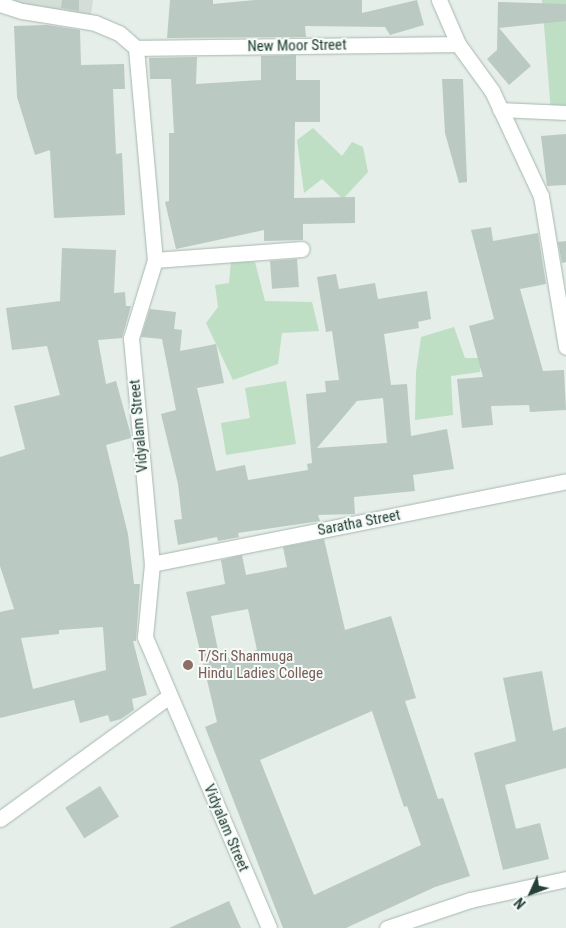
<!DOCTYPE html>
<style>
body{margin:0}
#map{position:relative;width:566px;height:928px;overflow:hidden;background:#e5eee9;font-family:"Roboto Condensed",sans-serif}
div>[style]{position:absolute}
.built>*{inset:0;background:#d3ded8}
.green>*{inset:0;background:#bedfc4}
.building>*{inset:0;background:#bac9c2;transform-origin:0 0}
.roads{filter:drop-shadow(0 0 1px #a7b7b0) drop-shadow(0 0 1px #a7b7b0)}
.service>*{height:14px;margin:-7px;padding:0 7px;transform-origin:7px;border-radius:7px;background:#fff}
.minor>*{height:15px;margin:-7.5px;padding:0 7.5px;transform-origin:7.5px;border-radius:7.5px;background:#fff}
.dots>*{width:14px;height:14px;translate:-50% -50%;box-sizing:border-box;border:2px solid #f6faf8;border-radius:50%}
span{translate:-50% -50%;white-space:nowrap;text-align:center;line-height:1.15;-webkit-text-stroke:4px #f6faf8;paint-order:stroke}
.street-label{font-size:15px;color:#234136}
.education-label{font-size:15px;color:#785e54}
.left{translate:0 -50%;text-align:left}
.north{position:absolute;left:506px;top:868px;width:50px;height:50px;-webkit-text-stroke:4px #f6faf8;paint-order:stroke;rotate:227deg;font-size:14px;font-weight:700;line-height:20px;text-align:center;color:#234136}
.north::after{content:'';display:block;margin:auto;width:18px;height:22px;background:#234136;clip-path:polygon(50% 0,100% 100%,50% 72%,0 100%)}
</style>
<div id="map">
<div class="built">
<i style="clip-path:polygon(5px 0,93px 0,91px 15px,20px 5px)"></i>
</div>
<div class="green">
<i style="clip-path:polygon(542px 0,566px 0,566px 113px,551px 112px)"></i>
<i style="clip-path:polygon(313px 128px,342px 156px,352px 142px,363px 147px,368px 172px,343px 199px,322px 179px,304px 193px,297px 140px)"></i>
<i style="clip-path:polygon(231px 261px,255px 262px,265px 301px,312px 302px,319px 331px,282px 333px,278px 364px,233px 380px,206px 323px,218px 307px,215px 285px,229px 283px)"></i>
<i style="clip-path:polygon(454px 327px,465px 358px,482px 358px,480px 372px,451px 376px,453px 415px,415px 420px,416px 372px,421px 337px)"></i>
<i style="clip-path:polygon(286px 381px,296px 444px,226px 455px,221px 423px,250px 418px,245px 388px)"></i>
</div>
<div class="building">
<i style="clip-path:polygon(62px 0,79px 0,79px 11px,61px 8px)"></i>
<i style="clip-path:polygon(170px 0,213px 0,213px 4px,255px 0,362px 0,362px 13px,417px 0,424px 25px,390px 35px,385px 27px,305px 26px,306px 37px,167px 38px)"></i>
<i style="clip-path:polygon(498px 2px,566px 4px,566px 21px,499px 28px,531px 66px,509px 85px,487px 59px,497px 50px)"></i>
<i style="clip-path:polygon(47px 25px,80px 30px,81px 65px,124px 64px,125px 89px,113px 89px,116px 154px,122px 153px,125px 215px,54px 218px,50px 150px,35px 155px,17px 97px,14px 26px)"></i>
<i style="clip-path:polygon(296px 55px,296px 80px,320px 80px,320px 122px,295px 122px,294px 198px,355px 197px,355px 223px,303px 224px,303px 240px,264px 241px,264px 230px,176px 249px,165px 202px,169px 201px,169px 133px,174px 133px,171px 79px,150px 79px,149px 58px,197px 57px,196px 84px,261px 80px,261px 56px)"></i>
<i style="clip-path:polygon(442px 79px,463px 79px,467px 182px,459px 183px,445px 133px)"></i>
<i style="clip-path:polygon(566px 134px,566px 185px,547px 186px,541px 136px)"></i>
<i style="clip-path:polygon(491px 227px,493px 241px,538px 233px,546px 284px,520px 289px,543px 371px,564px 370px,566px 410px,530px 412px,529px 405px,491px 406px,493px 425px,462px 428px,457px 379px,483px 377px,469px 326px,494px 319px,471px 230px)"></i>
<i style="clip-path:polygon(566px 241px,566px 262px,562px 263px,558px 242px)"></i>
<i style="clip-path:polygon(evenodd,62px 248px,116px 250px,114px 293px,125px 292px,126px 306px,131px 306px,122px 338px,98px 340px,106px 384px,116px 381px,130px 432px,131px 438px,106px 445px,128px 534px,134px 584px,140px 584px,136px 641px,133px 641px,147px 695px,132px 699px,134px 710px,121px 719px,110px 722px,108px 715px,80px 723px,74px 700px,0 718px,0 612px,14px 609px,0 566px,0 457px,25px 449px,14px 406px,60px 395px,47px 346px,12px 350px,6px 308px,60px 301px,62px 248px,103px 627px,106px 670px,33px 689px,21px 638px,59px 634px,59px 630px,103px 627px)"></i>
<i style="left:297px;top:259px;width:28px;height:27px;rotate:86deg"></i>
<i style="clip-path:polygon(evenodd,336px 274px,339px 289px,375px 283px,378px 299px,427px 291px,431px 319px,418px 322px,419px 328px,384px 334px,391px 385px,407px 384px,411px 436px,447px 429px,454px 469px,413px 475px,415px 491px,354px 497px,355px 514px,318px 515px,320px 521px,238px 533px,239px 537px,218px 541px,217px 537px,178px 545px,174px 520px,182px 519px,178px 484px,161px 414px,176px 410px,162px 339px,141px 337px,150px 309px,176px 312px,174px 329px,182px 330px,180px 351px,216px 344px,224px 383px,197px 388px,216px 471px,245px 465px,248px 480px,308px 470px,307px 464px,312px 463px,306px 394px,326px 392px,325px 381px,339px 380px,332px 331px,326px 332px,317px 277px,336px 274px,383px 398px,387px 443px,317px 448px,357px 401px,383px 398px)"></i>
<i style="clip-path:polygon(evenodd,324px 539px,345px 630px,391px 616px,416px 698px,405px 701px,438px 799px,443px 798px,470px 876px,435px 887px,346px 928px,283px 928px,205px 727px,217px 722px,186px 592px,225px 584px,221px 560px,242px 555px,246px 575px,287px 567px,283px 547px,324px 539px,248px 609px,257px 650px,220px 660px,211px 616px,248px 609px,324px 539px,372px 711px,404px 807px,407px 806px,421px 845px,314px 895px,260px 760px,372px 711px)"></i>
<i style="clip-path:polygon(542px 671px,553px 731px,566px 727px,566px 768px,505px 785px,516px 829px,540px 823px,549px 859px,503px 870px,474px 753px,516px 741px,503px 678px)"></i>
<i style="left:100px;top:786px;width:36px;height:41px;rotate:58deg"></i>
<i style="clip-path:polygon(229px 901px,241px 928px,169px 928px)"></i>
</div>
<div class="roads">
<div class="service">
<i style="left:500px;top:110px;width:66px;rotate:2.6deg"></i>
</div>
<div class="minor">
<i style="left:439px;top:0;width:48px;rotate:66.6deg"></i>
<i style="left:458px;top:44px;width:58px;rotate:54.1deg"></i>
<i style="left:492px;top:91px;width:116px;rotate:65deg"></i>
<i style="left:541px;top:196px;width:153px;rotate:80.6deg"></i>
<i style="left:0;top:4px;width:23px;rotate:18deg"></i>
<i style="left:22px;top:11px;width:74px;rotate:9.3deg"></i>
<i style="left:95px;top:23px;width:26px;rotate:23deg"></i>
<i style="left:119px;top:33px;width:23px;rotate:41deg"></i>
<i style="left:136px;top:48px;width:213px;rotate:84.9deg"></i>
<i style="left:155px;top:260px;width:82px;rotate:107.1deg"></i>
<i style="left:131px;top:338px;width:227px;rotate:84.7deg"></i>
<i style="left:152px;top:564px;width:73px;rotate:95.5deg"></i>
<i style="left:145px;top:637px;width:316px;rotate:66.9deg"></i>
<i style="left:136px;top:48px;width:322px;rotate:-0.7deg"></i>
<i style="left:155px;top:260px;width:147px;rotate:-4.3deg"></i>
<i style="left:152px;top:564px;width:422px;rotate:-11.3deg"></i>
<i style="left:0;top:819px;width:209px;rotate:-36deg"></i>
<i style="left:387px;top:928px;width:88px;rotate:-18.6deg"></i>
<i style="left:470px;top:900px;width:98px;rotate:-12.3deg"></i>
</div>
</div>
<div class="dots">
<i style="left:188px;top:665px;background:#8d6e63"></i>
</div>
<div class="street-label">
<span style="left:297px;top:46px;rotate:-1deg">New Moor Street</span>
<span style="left:139px;top:426px;rotate:-95deg">Vidyalam Street</span>
<span style="left:359px;top:523px;rotate:-11deg">Saratha Street</span>
<span style="left:226px;top:828px;rotate:67deg">Vidyalam Street</span>
</div>
<div class="education-label">
<span class="left" style="left:198px;top:665px">T/Sri Shanmuga<br>Hindu Ladies College</span>
</div>
<div class="north">N</div>
</div>
